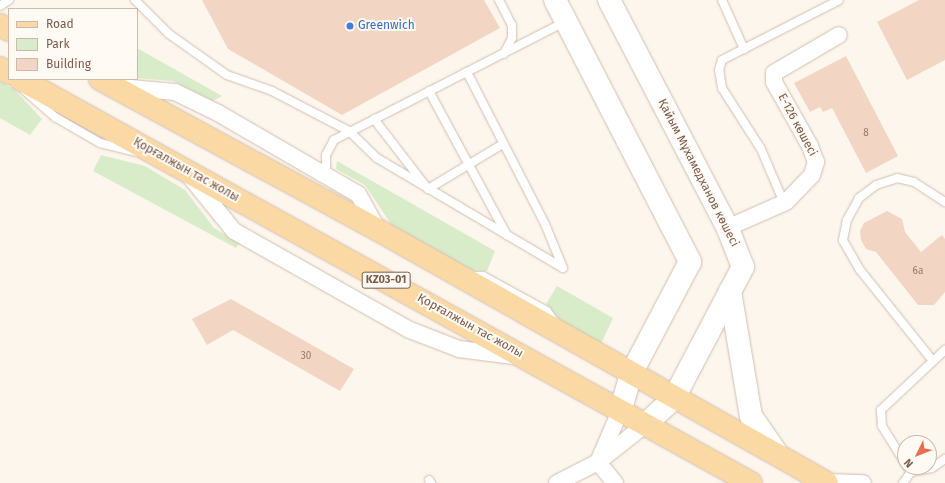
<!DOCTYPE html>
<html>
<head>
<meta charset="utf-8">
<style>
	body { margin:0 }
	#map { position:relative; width:945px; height:483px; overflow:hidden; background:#fdf6ec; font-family:"Fira Sans",sans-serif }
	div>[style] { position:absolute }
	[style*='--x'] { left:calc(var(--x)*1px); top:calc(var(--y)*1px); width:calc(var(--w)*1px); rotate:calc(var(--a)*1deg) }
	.green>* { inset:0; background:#d8ecc9 }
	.building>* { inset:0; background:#f3d5c3 }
	.roads { filter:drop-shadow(0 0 1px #d1beb0) drop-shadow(0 0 1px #d1beb0) }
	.service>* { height:8px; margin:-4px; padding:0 4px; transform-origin:4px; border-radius:4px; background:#fff }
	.minor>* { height:16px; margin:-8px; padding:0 8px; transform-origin:8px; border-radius:8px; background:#fff }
	.secondary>* { height:22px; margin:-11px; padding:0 11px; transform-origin:11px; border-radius:11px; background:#fff }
	.primary>* { height:22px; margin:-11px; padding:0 11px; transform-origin:11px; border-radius:11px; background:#fbd9a5 }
	.dots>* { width:11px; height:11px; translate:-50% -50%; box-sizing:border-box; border:2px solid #fffaf3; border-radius:50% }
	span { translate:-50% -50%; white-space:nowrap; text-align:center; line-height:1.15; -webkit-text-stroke:4px #fffaf3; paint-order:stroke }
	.number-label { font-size:10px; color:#987a6a }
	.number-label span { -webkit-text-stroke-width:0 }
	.shield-label span { padding:1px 3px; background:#fffaf3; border:1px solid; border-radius:3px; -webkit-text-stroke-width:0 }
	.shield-label { font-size:11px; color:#7a5c4d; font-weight:700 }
	.shop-label { font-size:12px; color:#366cbe }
	.left { translate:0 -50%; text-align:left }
	.street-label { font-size:12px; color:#7a5c4d }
	.legend { position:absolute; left:8px; top:8px; width:130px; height:72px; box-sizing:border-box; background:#fffaf3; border:1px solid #cabbb1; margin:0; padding:5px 7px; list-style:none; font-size:12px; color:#7a5c4d }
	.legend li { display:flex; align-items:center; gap:8px; height:20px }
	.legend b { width:20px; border:1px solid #cabbb1 }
	.north { position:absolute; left:897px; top:435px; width:40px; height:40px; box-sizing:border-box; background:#fffaf3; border:1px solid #cabbb1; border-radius:50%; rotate:227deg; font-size:11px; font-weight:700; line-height:16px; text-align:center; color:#7a5c4d }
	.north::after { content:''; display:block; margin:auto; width:14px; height:18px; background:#e76f51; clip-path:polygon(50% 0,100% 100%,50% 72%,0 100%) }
</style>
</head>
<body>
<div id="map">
	<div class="green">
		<i style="clip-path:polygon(137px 48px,222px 96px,213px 101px,173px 81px,137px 78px)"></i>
		<i style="clip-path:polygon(0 82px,14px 89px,42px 119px,30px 135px,0 118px)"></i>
		<i style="clip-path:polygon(101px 155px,145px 166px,185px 190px,214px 228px,239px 243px,236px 248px,93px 171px)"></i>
		<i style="clip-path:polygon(337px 161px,495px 251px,487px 271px,465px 270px,397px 233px,365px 185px,336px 169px)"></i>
		<i style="clip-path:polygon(557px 286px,613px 318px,600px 346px,571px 332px,546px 304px)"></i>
	</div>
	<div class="building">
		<i style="clip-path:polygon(202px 0,484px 0,500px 28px,342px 115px,228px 49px)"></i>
		<i style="clip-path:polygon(919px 0,945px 0,945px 60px,907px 80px,877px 22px)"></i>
		<i style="clip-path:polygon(846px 56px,898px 156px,866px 173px,832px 108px,823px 112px,820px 107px,810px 112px,794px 83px)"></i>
		<i style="clip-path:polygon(887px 211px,902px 219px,905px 232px,921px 252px,942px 235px,945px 239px,945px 292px,934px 305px,918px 305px,876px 252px,866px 249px,861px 240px,860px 231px,864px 223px)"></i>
		<i style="clip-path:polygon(231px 299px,354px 369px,340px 391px,233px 330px,207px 345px,192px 319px)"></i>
	</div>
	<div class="roads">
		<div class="service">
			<i style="--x:135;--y:0;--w:48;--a:45"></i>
			<i style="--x:169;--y:34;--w:71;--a:35.3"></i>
			<i style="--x:227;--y:75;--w:48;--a:19.6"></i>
			<i style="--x:272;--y:91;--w:87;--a:27.5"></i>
			<i style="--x:349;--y:131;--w:39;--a:44"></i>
			<i style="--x:377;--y:158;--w:216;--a:30.6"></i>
			<i style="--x:563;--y:268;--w:48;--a:-112.2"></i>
			<i style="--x:545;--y:224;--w:171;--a:-117.2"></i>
			<i style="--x:499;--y:0;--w:28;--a:63"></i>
			<i style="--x:512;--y:25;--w:13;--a:90"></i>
			<i style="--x:512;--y:38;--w:18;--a:117"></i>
			<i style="--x:722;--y:0;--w:54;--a:65.8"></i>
			<i style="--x:0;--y:6;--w:11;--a:-34"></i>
			<i style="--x:25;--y:91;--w:40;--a:41"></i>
			<i style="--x:55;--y:117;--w:52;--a:30"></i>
			<i style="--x:100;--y:143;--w:38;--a:14"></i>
			<i style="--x:429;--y:91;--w:164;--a:61.6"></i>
			<i style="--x:374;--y:119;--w:88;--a:52.4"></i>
			<i style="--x:428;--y:189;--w:87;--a:-31"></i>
			<i style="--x:326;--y:176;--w:21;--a:-90"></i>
			<i style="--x:326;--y:155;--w:17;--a:-62"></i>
			<i style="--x:334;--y:140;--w:259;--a:-27.1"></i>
			<i style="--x:784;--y:203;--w:59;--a:-113.1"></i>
			<i style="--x:761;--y:149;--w:72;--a:-122.6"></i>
			<i style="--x:722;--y:88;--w:18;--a:-99"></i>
			<i style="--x:719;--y:70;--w:10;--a:-73"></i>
			<i style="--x:722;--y:60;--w:131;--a:-27.1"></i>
			<i style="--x:471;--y:276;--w:12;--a:0"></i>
			<i style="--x:483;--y:276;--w:73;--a:28.7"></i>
			<i style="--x:547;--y:311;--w:12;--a:55"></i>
			<i style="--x:933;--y:361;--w:117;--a:-128.7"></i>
			<i style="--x:860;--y:270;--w:34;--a:-120"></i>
			<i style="--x:843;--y:240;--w:20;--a:-79"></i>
			<i style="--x:847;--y:220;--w:25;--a:-61"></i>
			<i style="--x:859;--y:198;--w:21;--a:-37"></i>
			<i style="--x:876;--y:185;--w:22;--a:-18"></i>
			<i style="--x:897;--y:178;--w:17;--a:13"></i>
			<i style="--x:914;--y:182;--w:37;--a:33"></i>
			<i style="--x:905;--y:463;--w:44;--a:-121.9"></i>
			<i style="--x:882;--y:426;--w:16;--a:-94"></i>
			<i style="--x:881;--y:410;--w:88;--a:-43.2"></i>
			<i style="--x:911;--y:472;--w:21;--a:-11"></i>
			<i style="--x:932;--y:468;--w:16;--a:-35"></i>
			<i style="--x:429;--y:480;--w:4;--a:56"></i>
			<i style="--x:903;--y:483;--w:14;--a:-54"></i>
			<i style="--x:911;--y:472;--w:5;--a:-127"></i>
		</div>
		<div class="minor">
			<i style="--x:120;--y:87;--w:55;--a:5.2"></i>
			<i style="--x:175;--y:92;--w:48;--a:26"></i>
			<i style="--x:218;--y:113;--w:162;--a:30.1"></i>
			<i style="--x:358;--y:194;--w:41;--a:60.9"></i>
			<i style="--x:187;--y:173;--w:75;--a:51"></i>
			<i style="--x:234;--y:231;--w:202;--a:29.4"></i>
			<i style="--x:410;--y:330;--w:53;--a:21.2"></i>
			<i style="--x:459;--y:349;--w:55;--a:7.3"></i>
			<i style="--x:727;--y:228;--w:64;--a:-23.8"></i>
			<i style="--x:786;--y:202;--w:37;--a:-46"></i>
			<i style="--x:812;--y:175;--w:14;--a:-73"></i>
			<i style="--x:816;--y:162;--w:17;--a:-111"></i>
			<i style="--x:810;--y:146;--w:73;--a:-119.4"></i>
			<i style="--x:774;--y:82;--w:9;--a:-90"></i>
			<i style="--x:774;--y:73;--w:75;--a:-30.3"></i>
			<i style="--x:599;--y:460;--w:56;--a:-66.7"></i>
			<i style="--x:598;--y:462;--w:27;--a:51"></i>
			<i style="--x:826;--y:482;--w:37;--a:2"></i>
			<i style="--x:557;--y:483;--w:46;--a:-27.1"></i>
			<i style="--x:598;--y:462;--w:61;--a:-38.4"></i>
		</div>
		<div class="secondary">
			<i style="--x:555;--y:0;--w:295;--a:62.7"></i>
			<i style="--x:690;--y:262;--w:127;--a:117.8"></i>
			<i style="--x:631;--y:374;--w:36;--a:106"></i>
			<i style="--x:609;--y:0;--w:258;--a:62.5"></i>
			<i style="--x:728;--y:229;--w:41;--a:68.5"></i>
			<i style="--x:743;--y:267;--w:148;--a:117.8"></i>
			<i style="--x:674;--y:398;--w:38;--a:137"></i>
			<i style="--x:730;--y:291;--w:127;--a:80.5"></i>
			<i style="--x:751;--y:416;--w:47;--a:55.3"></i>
		</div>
		<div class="primary">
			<i style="--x:0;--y:25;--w:10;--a:29"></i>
			<i style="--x:0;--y:68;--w:10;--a:29"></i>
			<i style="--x:20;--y:79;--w:835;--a:28.93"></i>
			<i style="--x:100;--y:79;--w:316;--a:28.5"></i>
			<i style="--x:378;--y:230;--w:515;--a:29.4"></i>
		</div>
	</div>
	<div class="dots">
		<i style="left:350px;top:26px;background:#3f7fe0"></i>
	</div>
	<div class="number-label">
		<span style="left:866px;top:134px">8</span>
		<span style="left:918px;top:272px">6а</span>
		<span style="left:306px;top:357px">30</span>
	</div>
	<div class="shield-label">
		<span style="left:386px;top:280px">KZ03-01</span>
	</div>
	<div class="shop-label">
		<span class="left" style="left:358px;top:26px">Greenwich</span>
	</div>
	<div class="street-label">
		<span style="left:797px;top:125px;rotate:62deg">Е-126 көшесі</span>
		<span style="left:186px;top:170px;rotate:29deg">Қорғалжын тас жолы</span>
		<span style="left:698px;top:173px;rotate:63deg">Қайым Мұхамедханов көшесі</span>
		<span style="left:470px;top:326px;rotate:29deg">Қорғалжын тас жолы</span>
	</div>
	<ul class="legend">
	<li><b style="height:5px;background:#fbd9a5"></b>Road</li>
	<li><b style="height:11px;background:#d8ecc9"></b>Park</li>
	<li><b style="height:11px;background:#f3d5c3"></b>Building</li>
	</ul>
	<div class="north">N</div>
</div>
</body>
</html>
